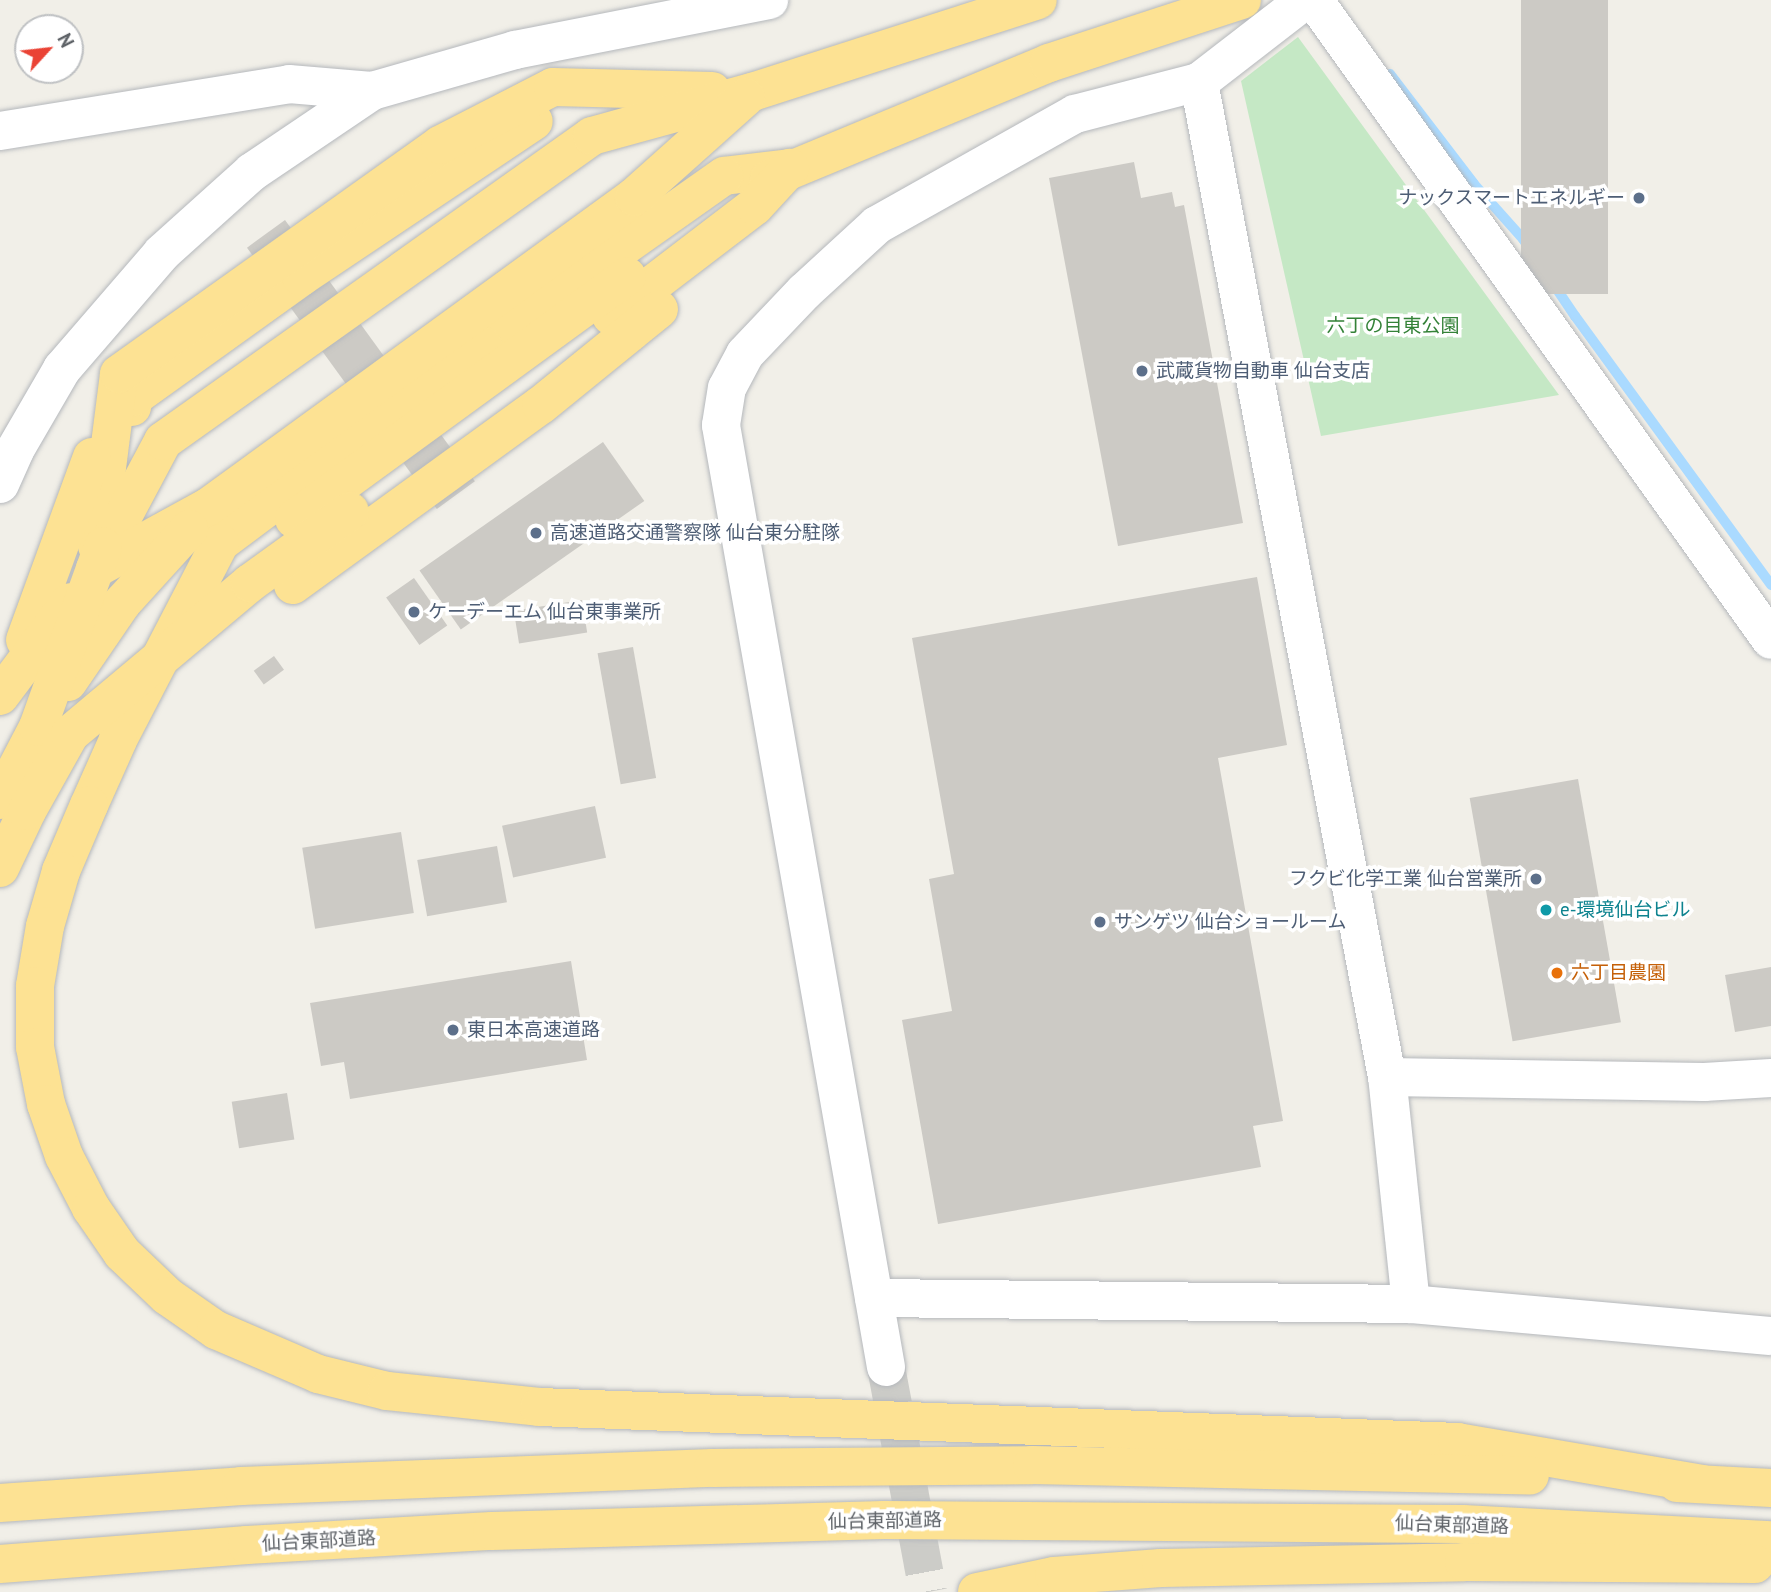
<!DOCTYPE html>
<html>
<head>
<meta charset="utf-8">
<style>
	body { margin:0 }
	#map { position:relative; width:1771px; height:1592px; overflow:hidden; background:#f1efe8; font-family:"PT Sans","Noto Sans JP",sans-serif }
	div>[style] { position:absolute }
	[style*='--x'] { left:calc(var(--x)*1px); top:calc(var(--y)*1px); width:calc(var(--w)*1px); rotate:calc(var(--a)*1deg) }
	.green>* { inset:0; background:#c5e8c5 }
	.stream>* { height:10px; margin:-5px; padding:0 5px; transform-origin:5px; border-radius:5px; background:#aadaff }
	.building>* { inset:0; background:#cccac5; transform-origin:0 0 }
	.minor-tunnel>* { height:38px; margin-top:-19px; transform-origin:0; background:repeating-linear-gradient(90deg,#ccccc8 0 38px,transparent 0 57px) }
	.roads { filter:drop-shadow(0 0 2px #b5b8bc) drop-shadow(0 0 2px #b5b8bc) }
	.minor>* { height:38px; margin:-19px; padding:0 19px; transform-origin:19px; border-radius:19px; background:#fff }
	.highway>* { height:38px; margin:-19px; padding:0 19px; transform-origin:19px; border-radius:19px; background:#fde293 }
	.dots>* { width:19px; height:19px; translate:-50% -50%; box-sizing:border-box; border:4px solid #fff; border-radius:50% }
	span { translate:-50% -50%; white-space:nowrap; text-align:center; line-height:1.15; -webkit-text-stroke:7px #fff; paint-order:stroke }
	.service-label { font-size:19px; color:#4e5e75 }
	.right { translate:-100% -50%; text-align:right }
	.left { translate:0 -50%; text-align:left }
	.park-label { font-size:19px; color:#348238 }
	.culture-label { font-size:19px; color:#0d838f }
	.food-label { font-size:19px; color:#c56008 }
	.street-label { font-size:19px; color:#5f6368 }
	.north { position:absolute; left:14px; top:14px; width:70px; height:70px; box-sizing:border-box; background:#fff; border:2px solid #bfc1c3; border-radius:50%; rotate:63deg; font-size:19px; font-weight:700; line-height:28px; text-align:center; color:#5f6368 }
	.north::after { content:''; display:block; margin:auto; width:24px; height:32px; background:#ea4335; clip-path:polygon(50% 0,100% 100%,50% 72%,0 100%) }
</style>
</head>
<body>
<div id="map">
	<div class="green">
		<i style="clip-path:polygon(1298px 37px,1559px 395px,1321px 436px,1241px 81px)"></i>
	</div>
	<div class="stream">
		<i style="--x:1390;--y:74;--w:138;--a:52.6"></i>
		<i style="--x:1474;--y:184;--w:74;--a:48.3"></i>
		<i style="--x:1523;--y:239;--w:93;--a:56"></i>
		<i style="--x:1575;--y:316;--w:333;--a:53.9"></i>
	</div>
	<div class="building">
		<i style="left:1521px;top:0;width:87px;height:294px"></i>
		<i style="clip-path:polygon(1134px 162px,1141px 198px,1172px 192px,1175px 207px,1184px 205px,1243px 523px,1118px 546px,1049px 178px)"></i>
		<i style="left:285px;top:220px;width:323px;height:47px;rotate:54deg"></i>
		<i style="left:603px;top:442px;width:72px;height:224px;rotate:55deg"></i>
		<i style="clip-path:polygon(1257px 577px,1287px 745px,1218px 758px,1283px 1121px,1253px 1126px,1261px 1167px,938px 1224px,902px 1020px,952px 1011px,929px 879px,954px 874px,912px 638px)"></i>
		<i style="left:414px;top:578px;width:58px;height:34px;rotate:55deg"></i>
		<i style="left:582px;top:600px;width:33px;height:69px;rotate:81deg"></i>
		<i style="left:633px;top:647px;width:133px;height:36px;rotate:80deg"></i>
		<i style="left:274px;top:656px;width:17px;height:25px;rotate:54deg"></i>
		<i style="left:1578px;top:779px;width:247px;height:110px;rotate:80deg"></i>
		<i style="left:595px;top:806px;width:53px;height:95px;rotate:78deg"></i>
		<i style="left:401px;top:832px;width:82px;height:100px;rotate:81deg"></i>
		<i style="left:497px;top:846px;width:57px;height:81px;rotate:80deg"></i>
		<i style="clip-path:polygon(571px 961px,587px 1060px,350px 1099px,344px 1062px,321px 1066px,310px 1003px)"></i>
		<i style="clip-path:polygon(1771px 967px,1771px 1026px,1735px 1032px,1725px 975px)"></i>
		<i style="left:287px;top:1093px;width:47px;height:56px;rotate:81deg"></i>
	</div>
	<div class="minor-tunnel">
		<i style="--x:886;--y:1367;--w:229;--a:79.4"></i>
	</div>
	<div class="roads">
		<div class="minor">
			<i style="--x:1314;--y:0;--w:786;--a:54.47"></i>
			<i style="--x:0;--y:131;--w:293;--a:-9.2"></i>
			<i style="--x:289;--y:84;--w:83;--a:4.8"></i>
			<i style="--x:0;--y:484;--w:37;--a:-66"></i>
			<i style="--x:15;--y:450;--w:94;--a:-59.9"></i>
			<i style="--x:62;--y:369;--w:153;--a:-49.2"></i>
			<i style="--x:162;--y:253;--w:121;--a:-42"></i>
			<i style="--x:252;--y:172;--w:145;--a:-34"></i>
			<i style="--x:372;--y:91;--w:149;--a:-16"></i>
			<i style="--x:515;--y:50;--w:259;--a:-11.1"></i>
			<i style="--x:1387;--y:1077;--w:317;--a:0.9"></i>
			<i style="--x:1704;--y:1082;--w:67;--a:-3.4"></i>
			<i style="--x:874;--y:1298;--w:537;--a:0.64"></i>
			<i style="--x:1411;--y:1304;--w:228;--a:-96"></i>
			<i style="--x:1387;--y:1077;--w:1013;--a:-100.7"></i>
			<i style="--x:1411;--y:1304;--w:361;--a:5.1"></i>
			<i style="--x:886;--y:1367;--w:956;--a:-99.94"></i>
			<i style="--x:721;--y:425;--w:37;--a:-81"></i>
			<i style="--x:727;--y:388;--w:38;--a:-62"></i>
			<i style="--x:745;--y:354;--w:86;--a:-46.4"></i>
			<i style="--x:804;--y:292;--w:99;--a:-42.5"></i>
			<i style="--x:877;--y:225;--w:227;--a:-29.3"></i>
			<i style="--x:1075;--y:114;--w:128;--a:-14.5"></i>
			<i style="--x:1199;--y:82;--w:134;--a:-37.7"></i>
		</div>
		<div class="highway">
			<i style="--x:790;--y:168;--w:66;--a:173.1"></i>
			<i style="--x:724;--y:176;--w:295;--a:144.8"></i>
			<i style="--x:483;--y:346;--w:329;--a:143.2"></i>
			<i style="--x:220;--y:543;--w:222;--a:117.4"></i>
			<i style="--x:118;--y:740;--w:71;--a:114"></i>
			<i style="--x:89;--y:805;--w:72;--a:113"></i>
			<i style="--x:61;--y:871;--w:57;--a:106.2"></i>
			<i style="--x:45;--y:926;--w:61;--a:99.5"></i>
			<i style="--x:35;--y:986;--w:61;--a:90"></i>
			<i style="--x:35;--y:1047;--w:58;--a:79.1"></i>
			<i style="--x:46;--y:1104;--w:55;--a:70.9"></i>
			<i style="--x:64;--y:1156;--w:59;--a:62.6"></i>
			<i style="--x:91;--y:1208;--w:55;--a:55.4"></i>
			<i style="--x:122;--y:1253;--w:62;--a:43.7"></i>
			<i style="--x:167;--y:1296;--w:60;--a:34.8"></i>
			<i style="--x:216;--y:1330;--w:111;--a:23.3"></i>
			<i style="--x:318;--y:1374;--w:71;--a:13.8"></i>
			<i style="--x:387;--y:1391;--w:153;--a:6"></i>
			<i style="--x:539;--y:1407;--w:919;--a:2.18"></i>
			<i style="--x:1457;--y:1442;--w:249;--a:9.7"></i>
			<i style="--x:769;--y:179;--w:303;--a:-22.5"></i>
			<i style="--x:1049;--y:63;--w:203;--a:-18.1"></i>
			<i style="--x:611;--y:316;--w:181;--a:-37.4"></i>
			<i style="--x:755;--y:206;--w:52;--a:-47.4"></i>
			<i style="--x:132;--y:407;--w:10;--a:-79"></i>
			<i style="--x:134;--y:397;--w:206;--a:-35.7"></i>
			<i style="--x:301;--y:277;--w:280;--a:-33.8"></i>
			<i style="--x:294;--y:519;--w:412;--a:-36.1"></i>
			<i style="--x:97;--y:546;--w:173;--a:-82.7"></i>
			<i style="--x:119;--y:374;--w:394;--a:-35.5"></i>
			<i style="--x:440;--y:145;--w:127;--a:-27.2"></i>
			<i style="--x:553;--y:87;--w:159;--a:1.4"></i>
			<i style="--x:95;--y:569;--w:145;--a:-62"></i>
			<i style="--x:163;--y:441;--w:526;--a:-35.41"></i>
			<i style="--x:592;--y:136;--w:166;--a:-15.4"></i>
			<i style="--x:752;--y:92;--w:300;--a:-17.8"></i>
			<i style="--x:95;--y:569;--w:129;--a:-28.8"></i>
			<i style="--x:208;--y:507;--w:527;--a:-36.04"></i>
			<i style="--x:634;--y:197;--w:150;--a:-41.8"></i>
			<i style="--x:293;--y:585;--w:306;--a:-36"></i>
			<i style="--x:541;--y:405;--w:152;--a:-39.1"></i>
			<i style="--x:25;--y:640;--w:195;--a:-69.9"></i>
			<i style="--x:68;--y:682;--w:96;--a:-55.6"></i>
			<i style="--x:122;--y:603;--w:100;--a:-47.8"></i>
			<i style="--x:0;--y:696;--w:117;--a:-53.3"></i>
			<i style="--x:0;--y:800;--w:82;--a:-62.5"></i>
			<i style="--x:38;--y:727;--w:192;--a:-70.2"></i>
			<i style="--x:0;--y:868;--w:63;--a:-64.7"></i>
			<i style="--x:27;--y:811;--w:88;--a:-60.8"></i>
			<i style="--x:70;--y:734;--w:235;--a:-40"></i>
			<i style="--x:250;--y:583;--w:123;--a:-35.8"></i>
			<i style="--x:1677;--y:1483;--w:94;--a:3"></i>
			<i style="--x:0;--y:1503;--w:242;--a:-4"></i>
			<i style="--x:241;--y:1486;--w:472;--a:-2.2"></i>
			<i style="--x:713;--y:1468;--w:319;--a:-0.5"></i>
			<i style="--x:1032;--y:1465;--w:498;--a:1.2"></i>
			<i style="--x:0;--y:1564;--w:248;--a:-4.4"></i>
			<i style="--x:247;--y:1545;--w:245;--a:-3.3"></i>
			<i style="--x:492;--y:1531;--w:392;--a:-1.6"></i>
			<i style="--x:884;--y:1520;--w:579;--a:0.4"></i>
			<i style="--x:1463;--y:1524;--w:308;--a:3"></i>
			<i style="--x:977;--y:1592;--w:79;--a:-11.7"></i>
			<i style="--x:1054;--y:1576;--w:107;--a:-4.3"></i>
			<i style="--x:1161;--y:1568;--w:303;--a:-1.1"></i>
			<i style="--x:1464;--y:1562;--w:291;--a:0.4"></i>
		</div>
	</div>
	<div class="dots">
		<i style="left:1639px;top:198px;background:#5c6f8a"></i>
		<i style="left:1142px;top:371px;background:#5c6f8a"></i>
		<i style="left:536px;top:533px;background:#5c6f8a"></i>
		<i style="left:414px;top:612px;background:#5c6f8a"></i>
		<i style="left:1536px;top:879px;background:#5c6f8a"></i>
		<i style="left:1546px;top:910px;background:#0f9aa8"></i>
		<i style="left:1100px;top:922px;background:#5c6f8a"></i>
		<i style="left:1557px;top:973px;background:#e8710a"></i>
		<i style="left:453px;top:1030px;background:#5c6f8a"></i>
	</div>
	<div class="service-label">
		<span class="right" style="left:1625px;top:198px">ナックスマートエネルギー</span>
		<span class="left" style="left:1156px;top:371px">武蔵貨物自動車 仙台支店</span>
		<span class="left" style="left:550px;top:533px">高速道路交通警察隊 仙台東分駐隊</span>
		<span class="left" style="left:428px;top:612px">ケーデーエム 仙台東事業所</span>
		<span class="right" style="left:1522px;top:879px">フクビ化学工業 仙台営業所</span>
		<span class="left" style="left:1114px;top:922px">サンゲツ 仙台ショールーム</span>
		<span class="left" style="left:467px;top:1030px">東日本高速道路</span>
	</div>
	<div class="park-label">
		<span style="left:1393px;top:326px">六丁の目東公園</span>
	</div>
	<div class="culture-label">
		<span class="left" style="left:1560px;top:910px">e-環境仙台ビル</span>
	</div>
	<div class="food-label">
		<span class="left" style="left:1571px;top:973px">六丁目農園</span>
	</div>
	<div class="street-label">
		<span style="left:885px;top:1521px;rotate:-1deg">仙台東部道路</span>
		<span style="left:1452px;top:1525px;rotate:2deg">仙台東部道路</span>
		<span style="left:319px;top:1541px;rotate:-3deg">仙台東部道路</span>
	</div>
	<div class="north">N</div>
</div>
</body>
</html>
